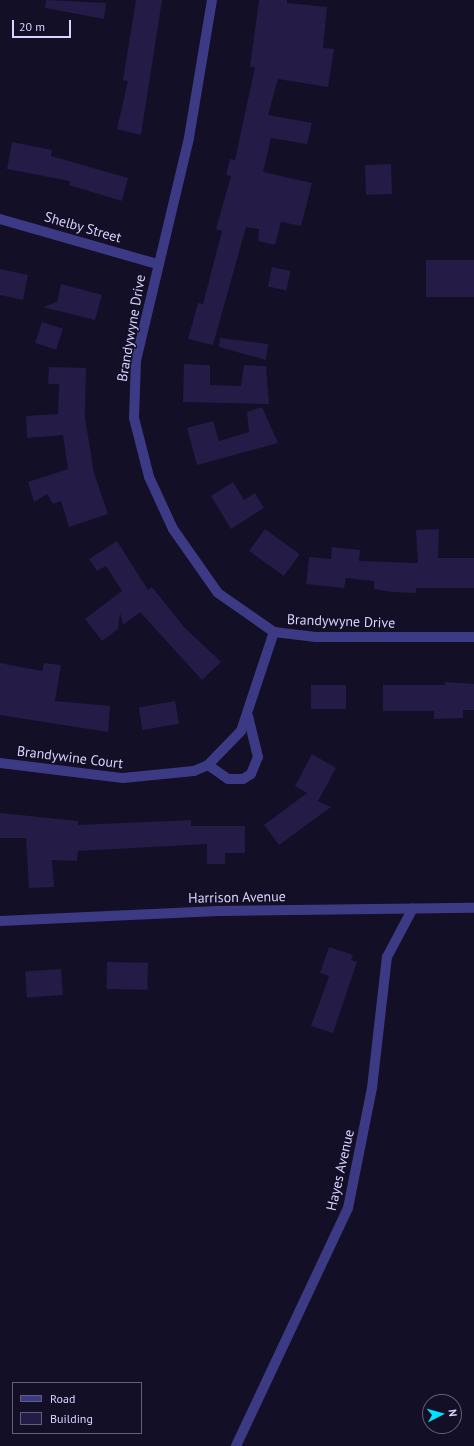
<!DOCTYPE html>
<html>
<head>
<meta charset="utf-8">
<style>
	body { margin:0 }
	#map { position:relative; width:474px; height:1446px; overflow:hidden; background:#130f26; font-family:"PT Sans",sans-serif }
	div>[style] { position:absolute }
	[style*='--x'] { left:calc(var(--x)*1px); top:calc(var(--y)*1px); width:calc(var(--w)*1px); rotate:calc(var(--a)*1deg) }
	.building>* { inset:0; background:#241b47; transform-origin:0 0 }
	.minor>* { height:10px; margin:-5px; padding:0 5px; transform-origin:5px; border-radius:5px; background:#3d3a85 }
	span { translate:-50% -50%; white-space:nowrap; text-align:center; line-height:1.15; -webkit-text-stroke:3px #130f26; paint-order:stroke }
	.street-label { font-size:14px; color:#d9d4ff }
	.legend { position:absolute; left:12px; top:1382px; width:130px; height:52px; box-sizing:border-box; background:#130f26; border:1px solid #625e7d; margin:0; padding:5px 7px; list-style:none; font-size:12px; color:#d9d4ff }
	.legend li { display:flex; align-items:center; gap:8px; height:20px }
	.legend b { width:20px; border:1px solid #625e7d }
	.north { position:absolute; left:422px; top:1394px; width:40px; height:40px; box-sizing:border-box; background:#130f26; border:1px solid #625e7d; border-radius:50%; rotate:84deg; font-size:11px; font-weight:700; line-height:16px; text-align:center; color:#d9d4ff }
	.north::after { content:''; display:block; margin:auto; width:14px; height:18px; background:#00e5ff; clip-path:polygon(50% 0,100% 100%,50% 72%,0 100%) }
	.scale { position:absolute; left:12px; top:20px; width:59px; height:18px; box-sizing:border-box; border:2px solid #d9d4ff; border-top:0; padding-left:5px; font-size:12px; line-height:14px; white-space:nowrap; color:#d9d4ff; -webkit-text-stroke:3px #130f26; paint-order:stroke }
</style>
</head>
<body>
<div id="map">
	<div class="building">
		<i style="clip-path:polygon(46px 0,106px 3px,104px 19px,45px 8px)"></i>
		<i style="clip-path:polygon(136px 0,162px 0,141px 135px,117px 129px,128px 81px,123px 80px)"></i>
		<i style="clip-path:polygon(259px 0,287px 0,287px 3px,327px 7px,323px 48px,334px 49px,328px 87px,278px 79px,268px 115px,312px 123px,307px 144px,271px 138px,263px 172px,312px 183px,301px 226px,281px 222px,275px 245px,258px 241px,259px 229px,246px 227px,213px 345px,188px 339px,198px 303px,203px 304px,222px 231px,216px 229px,231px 176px,226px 175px,230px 159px,235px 160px,255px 67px,250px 67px)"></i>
		<i style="clip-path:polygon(12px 142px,52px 150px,51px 156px,128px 178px,122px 201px,69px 185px,70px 181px,7px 169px)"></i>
		<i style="left:391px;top:164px;width:30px;height:26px;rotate:88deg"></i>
		<i style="left:474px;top:260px;width:37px;height:48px;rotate:90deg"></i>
		<i style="left:272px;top:267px;width:19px;height:20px;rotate:12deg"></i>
		<i style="clip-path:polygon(0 269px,28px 275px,23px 300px,0 295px)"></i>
		<i style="clip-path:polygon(61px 284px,102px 295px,95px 320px,43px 307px,57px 302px)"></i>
		<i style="left:42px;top:322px;width:22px;height:22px;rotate:18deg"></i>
		<i style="clip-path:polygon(220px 338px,268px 344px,266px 360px,219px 347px)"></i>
		<i style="clip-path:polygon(184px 364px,210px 365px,210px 385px,241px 386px,244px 365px,266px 366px,269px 404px,183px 402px)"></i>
		<i style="clip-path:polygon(49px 367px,86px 368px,85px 417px,94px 473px,108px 514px,69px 527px,61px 501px,53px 504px,47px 494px,34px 502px,28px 482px,68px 469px,63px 435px,27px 438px,26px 416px,58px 414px,59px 384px,48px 384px)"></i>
		<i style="clip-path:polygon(262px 407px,278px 443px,197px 465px,187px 428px,213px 421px,219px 441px,249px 432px,247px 412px)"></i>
		<i style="clip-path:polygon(233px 482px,244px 500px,255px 493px,264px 508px,231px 529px,211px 496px)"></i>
		<i style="left:265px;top:529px;width:43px;height:27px;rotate:36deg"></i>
		<i style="clip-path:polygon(439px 529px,438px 558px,474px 558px,474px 588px,416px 588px,416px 593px,392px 592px,374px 589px,374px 581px,346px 578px,344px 588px,306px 584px,309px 557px,331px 559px,332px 547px,360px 550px,359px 561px,418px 563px,416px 530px)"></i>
		<i style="clip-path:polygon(117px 541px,148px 590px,152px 587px,184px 627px,221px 662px,202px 680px,140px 612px,123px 625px,120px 613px,118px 629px,102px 641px,85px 619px,122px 591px,106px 566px,97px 571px,89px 559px)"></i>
		<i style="clip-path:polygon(0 663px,42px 671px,44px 663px,61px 665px,55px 701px,110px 706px,108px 732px,0 715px)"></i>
		<i style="clip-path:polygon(445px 682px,474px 684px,474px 710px,463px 710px,463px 718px,434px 719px,434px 711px,383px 711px,383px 685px,445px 685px)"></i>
		<i style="left:346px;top:685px;width:24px;height:35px;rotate:90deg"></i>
		<i style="left:175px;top:701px;width:23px;height:37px;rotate:80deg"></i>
		<i style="clip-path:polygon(312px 754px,336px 768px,318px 801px,331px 807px,279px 845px,264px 825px,307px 793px,295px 786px)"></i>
		<i style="clip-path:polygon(0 813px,78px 821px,78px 825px,191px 820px,191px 826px,245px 826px,245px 853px,225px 853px,225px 864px,207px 864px,207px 844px,78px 851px,77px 861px,52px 860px,54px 887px,29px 888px,26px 838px,0 838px)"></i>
		<i style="clip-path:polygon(329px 947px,353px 955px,351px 960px,357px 962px,333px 1033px,311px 1026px,329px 976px,320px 973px)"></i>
		<i style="left:107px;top:962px;width:41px;height:27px;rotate:1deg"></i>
		<i style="left:61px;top:969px;width:26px;height:36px;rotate:86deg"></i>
	</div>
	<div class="minor">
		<i style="--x:212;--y:0;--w:140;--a:99.5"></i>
		<i style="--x:189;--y:138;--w:229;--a:103.4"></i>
		<i style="--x:136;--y:361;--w:57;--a:92"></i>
		<i style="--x:134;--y:418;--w:61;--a:75.7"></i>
		<i style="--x:149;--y:477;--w:57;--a:65.2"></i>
		<i style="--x:173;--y:529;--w:78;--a:54.9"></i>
		<i style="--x:218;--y:593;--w:68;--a:34.9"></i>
		<i style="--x:274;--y:632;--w:42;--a:6.8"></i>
		<i style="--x:316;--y:637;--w:158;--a:0"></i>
		<i style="--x:0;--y:219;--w:163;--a:16"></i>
		<i style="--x:0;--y:763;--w:124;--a:7"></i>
		<i style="--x:123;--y:778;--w:71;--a:-5.6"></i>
		<i style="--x:194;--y:771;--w:15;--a:-23"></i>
		<i style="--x:208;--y:765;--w:47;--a:-45.9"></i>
		<i style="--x:241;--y:731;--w:104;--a:-71.6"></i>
		<i style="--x:208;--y:765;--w:24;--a:35"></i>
		<i style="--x:228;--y:779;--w:15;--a:0"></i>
		<i style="--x:243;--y:779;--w:9;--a:-32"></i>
		<i style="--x:251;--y:774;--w:18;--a:-68"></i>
		<i style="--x:258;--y:757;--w:42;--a:-103.7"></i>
		<i style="--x:0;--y:921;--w:218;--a:-2.6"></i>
		<i style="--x:218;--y:911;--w:256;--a:-0.7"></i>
		<i style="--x:236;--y:1446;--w:263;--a:-64.8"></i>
		<i style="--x:348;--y:1208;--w:122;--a:-78.7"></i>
		<i style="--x:372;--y:1088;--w:132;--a:-83.5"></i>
		<i style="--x:387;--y:957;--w:55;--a:-62"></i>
	</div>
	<div class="street-label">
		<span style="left:83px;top:227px;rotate:16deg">Shelby Street</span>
		<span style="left:131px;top:328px;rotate:-80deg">Brandywyne Drive</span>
		<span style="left:341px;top:621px;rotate:2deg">Brandywyne Drive</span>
		<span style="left:70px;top:757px;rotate:7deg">Brandywine Court</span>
		<span style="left:237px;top:897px;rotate:-1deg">Harrison Avenue</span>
		<span style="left:340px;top:1170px;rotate:-77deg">Hayes Avenue</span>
	</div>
	<ul class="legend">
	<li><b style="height:5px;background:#3d3a85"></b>Road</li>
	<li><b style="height:11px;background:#241b47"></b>Building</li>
	</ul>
	<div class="north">N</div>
	<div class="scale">20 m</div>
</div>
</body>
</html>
